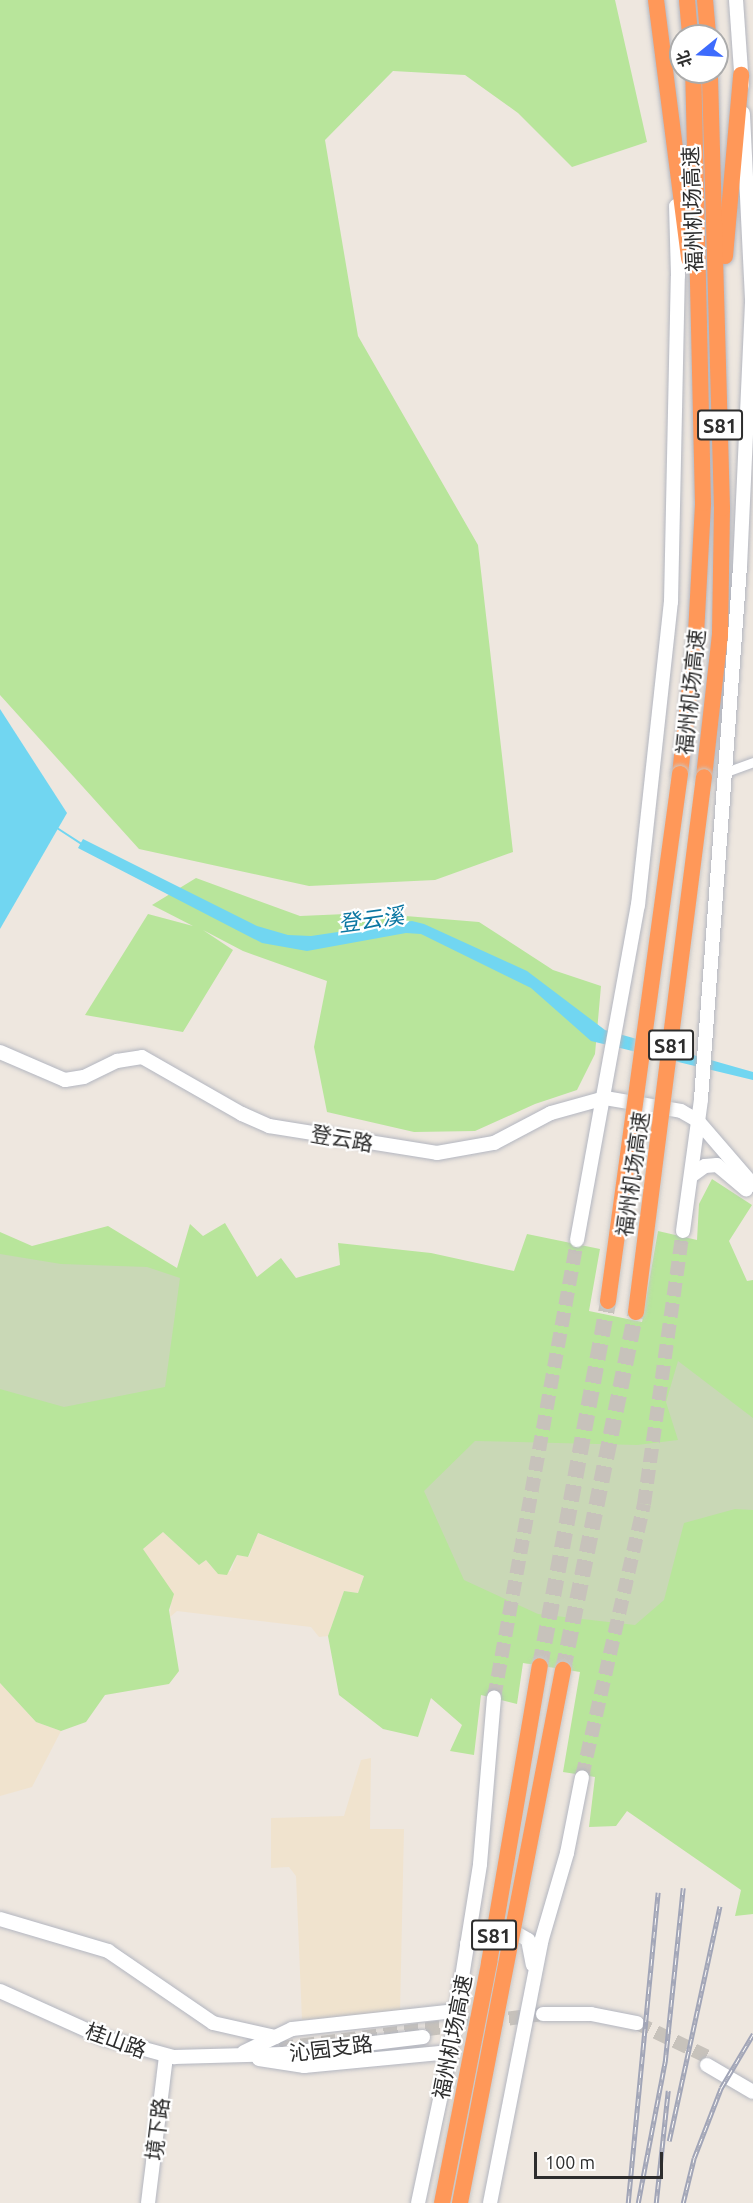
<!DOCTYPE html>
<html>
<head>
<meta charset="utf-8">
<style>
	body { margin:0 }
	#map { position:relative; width:753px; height:2203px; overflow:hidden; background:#eee7df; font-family:Ubuntu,"Noto Sans SC",sans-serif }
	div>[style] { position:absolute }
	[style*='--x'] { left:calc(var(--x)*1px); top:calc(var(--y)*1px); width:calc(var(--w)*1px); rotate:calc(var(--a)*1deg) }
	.education>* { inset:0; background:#f0e3ce }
	.green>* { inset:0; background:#b8e59b }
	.cemetery>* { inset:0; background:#c9d8b6 }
	.water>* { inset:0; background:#71d6f1 }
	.stream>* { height:2px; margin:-1px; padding:0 1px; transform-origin:1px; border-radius:1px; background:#71d6f1 }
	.secondary-tunnel>* { height:14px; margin-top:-7px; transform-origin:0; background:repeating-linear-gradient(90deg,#c7c2bb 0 14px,transparent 0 21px) }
	.highway-tunnel>* { height:16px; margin-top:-8px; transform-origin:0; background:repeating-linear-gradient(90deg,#c7c2bb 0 16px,transparent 0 24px) }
	.roads { filter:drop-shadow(0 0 2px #b3b6c0) drop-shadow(0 0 2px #b3b6c0) }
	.street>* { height:9px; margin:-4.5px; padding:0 4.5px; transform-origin:4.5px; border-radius:4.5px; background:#fff }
	.secondary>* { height:14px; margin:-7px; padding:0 7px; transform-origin:7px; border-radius:7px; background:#fff }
	.highway>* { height:16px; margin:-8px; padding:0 8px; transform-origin:8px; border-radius:8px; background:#ff9859 }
	.rail>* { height:4.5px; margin-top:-2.25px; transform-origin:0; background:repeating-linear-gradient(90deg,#fff 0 7px,#a1a5b7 0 14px); box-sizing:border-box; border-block:2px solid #a1a5b7 }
	.bridges { filter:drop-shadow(0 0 2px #c8c8c8) drop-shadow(0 0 2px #c8c8c8) }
	.highway-bridge>* { height:16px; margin:-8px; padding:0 8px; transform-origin:8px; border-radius:8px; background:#ff9859 }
	span { translate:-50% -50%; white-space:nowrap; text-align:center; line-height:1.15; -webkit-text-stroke:4.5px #fff; paint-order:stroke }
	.shield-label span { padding:2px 4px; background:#fff; border:2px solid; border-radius:4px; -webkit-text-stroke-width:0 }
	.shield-label { font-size:20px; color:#2d2d2d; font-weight:700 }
	.street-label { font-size:21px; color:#2d2d2d }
	.water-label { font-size:22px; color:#0b77a2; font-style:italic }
	.north { position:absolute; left:669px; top:24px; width:60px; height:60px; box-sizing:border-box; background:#fff; border:2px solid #ababab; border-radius:50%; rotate:252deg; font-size:16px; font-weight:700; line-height:24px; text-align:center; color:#2d2d2d }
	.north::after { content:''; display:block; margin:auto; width:21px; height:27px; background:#3d6bfd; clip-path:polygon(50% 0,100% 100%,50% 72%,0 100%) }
	.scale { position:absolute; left:534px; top:2152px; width:129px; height:27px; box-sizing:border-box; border:3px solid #2d2d2d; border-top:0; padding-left:8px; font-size:18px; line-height:21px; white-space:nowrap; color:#2d2d2d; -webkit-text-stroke:4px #fff; paint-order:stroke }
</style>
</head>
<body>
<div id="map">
	<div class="education">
		<i style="clip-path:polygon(163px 1532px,199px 1565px,206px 1560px,218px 1574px,231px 1571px,237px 1555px,249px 1557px,257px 1533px,364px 1576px,358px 1593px,344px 1591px,328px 1636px,319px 1637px,311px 1627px,177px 1611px,170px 1617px,171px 1599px,143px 1549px)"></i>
		<i style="clip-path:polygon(0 1683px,36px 1722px,61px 1731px,32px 1787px,0 1796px)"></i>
		<i style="clip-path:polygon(371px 1758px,370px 1829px,404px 1829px,400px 2012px,302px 2020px,296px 1876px,289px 1867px,271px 1868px,271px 1818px,344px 1816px,361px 1760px)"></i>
	</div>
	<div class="green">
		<i style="clip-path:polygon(0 0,615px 0,647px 142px,572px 167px,518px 113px,465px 75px,393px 71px,325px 140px,358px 336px,478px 545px,513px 852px,435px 880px,309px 886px,139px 849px,0 695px)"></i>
		<i style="clip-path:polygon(196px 878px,300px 916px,369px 913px,479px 922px,553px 970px,601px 986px,595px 1054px,577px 1090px,535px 1104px,475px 1131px,414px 1132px,327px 1112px,314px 1047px,327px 981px,243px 951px,203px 930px,233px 950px,183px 1032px,85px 1015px,148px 914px,193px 926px,152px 905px)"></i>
		<i style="clip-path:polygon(712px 1179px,752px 1205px,729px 1241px,747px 1281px,753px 1280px,753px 1914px,735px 1916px,741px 1890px,627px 1811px,616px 1826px,589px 1827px,595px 1777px,563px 1772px,580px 1672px,523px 1663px,517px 1704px,481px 1695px,474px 1755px,450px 1751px,462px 1725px,431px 1698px,418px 1737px,383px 1729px,339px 1695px,328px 1636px,344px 1591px,358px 1593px,364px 1576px,258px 1533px,248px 1557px,237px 1555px,227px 1575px,218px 1574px,206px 1560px,199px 1565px,163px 1532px,143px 1549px,174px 1594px,169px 1610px,179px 1671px,169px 1684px,105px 1695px,86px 1722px,61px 1731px,36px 1722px,0 1683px,0 1232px,32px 1246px,108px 1226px,177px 1268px,190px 1224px,203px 1236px,225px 1223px,257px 1277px,281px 1258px,296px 1278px,340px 1265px,338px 1243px,431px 1253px,514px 1271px,527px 1234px,600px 1249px,589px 1311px,642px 1322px,658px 1231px,697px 1240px,699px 1204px)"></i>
	</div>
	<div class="cemetery">
		<i style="clip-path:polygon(0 1254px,61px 1264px,147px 1267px,180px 1278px,165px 1387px,64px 1407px,0 1389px)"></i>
		<i style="clip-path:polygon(678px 1361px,753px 1418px,753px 1510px,735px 1509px,684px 1523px,664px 1600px,635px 1625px,538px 1614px,464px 1580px,424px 1491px,475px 1441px,637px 1445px,678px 1440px,666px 1402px)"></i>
	</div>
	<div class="water">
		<i style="clip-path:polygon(0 709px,67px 813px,0 929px)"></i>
		<i style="clip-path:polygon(83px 839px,257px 926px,288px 935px,311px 936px,412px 921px,424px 924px,527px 971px,605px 1030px,753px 1072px,753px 1080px,591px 1041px,531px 988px,421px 934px,406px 933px,307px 951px,262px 943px,78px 848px)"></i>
	</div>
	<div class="stream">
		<i style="--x:57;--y:828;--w:30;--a:33"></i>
	</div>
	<div class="secondary-tunnel">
		<i style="--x:494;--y:1698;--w:465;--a:-79.7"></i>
		<i style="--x:582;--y:1777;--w:280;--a:-77.2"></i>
		<i style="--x:644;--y:1504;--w:276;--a:-81.9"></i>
		<i style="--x:637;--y:2023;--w:81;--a:25.6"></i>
		<i style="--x:259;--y:2051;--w:286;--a:-7.4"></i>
	</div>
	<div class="highway-tunnel">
		<i style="--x:540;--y:1666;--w:371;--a:-79.4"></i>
		<i style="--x:563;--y:1670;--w:365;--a:-78.5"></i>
	</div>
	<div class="roads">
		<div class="street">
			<i style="--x:726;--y:772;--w:29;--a:-20"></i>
		</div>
		<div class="secondary">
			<i style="--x:736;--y:0;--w:85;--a:86"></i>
			<i style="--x:0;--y:1052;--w:71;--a:23.3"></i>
			<i style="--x:65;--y:1080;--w:19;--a:-9"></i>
			<i style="--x:84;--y:1077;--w:37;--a:-26"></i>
			<i style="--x:117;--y:1061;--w:25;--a:-9"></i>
			<i style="--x:142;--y:1057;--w:115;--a:29.7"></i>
			<i style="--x:242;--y:1114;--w:30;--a:24"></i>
			<i style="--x:269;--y:1126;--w:170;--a:9.1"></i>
			<i style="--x:437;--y:1153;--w:58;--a:-10"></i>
			<i style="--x:494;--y:1143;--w:64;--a:-27.8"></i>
			<i style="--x:551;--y:1113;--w:56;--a:-15.5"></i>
			<i style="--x:605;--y:1098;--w:77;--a:9.7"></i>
			<i style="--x:681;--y:1111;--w:20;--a:30"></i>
			<i style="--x:698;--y:1121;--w:84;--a:49.3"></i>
			<i style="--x:691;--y:1176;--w:17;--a:-36"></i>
			<i style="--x:705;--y:1166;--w:12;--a:-5"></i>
			<i style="--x:717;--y:1165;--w:38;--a:40"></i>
			<i style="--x:683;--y:1231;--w:133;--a:-82.2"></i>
			<i style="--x:701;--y:1099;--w:533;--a:-85.81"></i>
			<i style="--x:740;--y:567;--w:268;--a:-87.4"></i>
			<i style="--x:752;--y:299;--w:186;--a:-92.8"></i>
			<i style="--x:577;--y:1240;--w:341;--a:-79.7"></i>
			<i style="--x:638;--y:905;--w:305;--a:-83.8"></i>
			<i style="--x:671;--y:602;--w:326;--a:-88.8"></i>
			<i style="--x:678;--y:276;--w:70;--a:-91.6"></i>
			<i style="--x:0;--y:1919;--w:113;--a:16.5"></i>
			<i style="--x:108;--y:1951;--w:127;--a:34.4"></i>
			<i style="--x:213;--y:2023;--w:64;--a:12.7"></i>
			<i style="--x:467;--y:1944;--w:18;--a:-38"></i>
			<i style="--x:481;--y:1933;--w:30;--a:-6"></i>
			<i style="--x:511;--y:1930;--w:20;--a:30"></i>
			<i style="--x:528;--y:1940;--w:25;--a:79"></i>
			<i style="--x:0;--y:1991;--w:114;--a:24.3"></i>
			<i style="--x:104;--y:2038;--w:73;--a:15.2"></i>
			<i style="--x:174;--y:2057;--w:109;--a:-1.6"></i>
			<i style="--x:283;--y:2054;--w:141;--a:-6.9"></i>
			<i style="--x:543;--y:2014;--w:48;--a:0"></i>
			<i style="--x:591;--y:2014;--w:47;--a:11.1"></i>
			<i style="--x:244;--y:2052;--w:53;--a:-25.6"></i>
			<i style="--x:292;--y:2029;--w:165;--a:-6.3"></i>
			<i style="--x:259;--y:2059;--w:46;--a:8.8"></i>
			<i style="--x:304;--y:2066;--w:147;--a:-5.5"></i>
			<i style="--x:707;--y:2065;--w:53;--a:30.4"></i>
			<i style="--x:148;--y:2203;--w:148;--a:-83"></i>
			<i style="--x:418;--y:2203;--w:154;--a:-78"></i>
			<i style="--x:450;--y:2052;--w:190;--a:-80.9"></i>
			<i style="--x:480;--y:1864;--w:167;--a:-85.2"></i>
			<i style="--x:490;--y:2203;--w:266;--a:-78.9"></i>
			<i style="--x:541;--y:1942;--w:93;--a:-73.7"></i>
			<i style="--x:567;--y:1853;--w:77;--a:-78.8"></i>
		</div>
		<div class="highway">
			<i style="--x:656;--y:0;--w:261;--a:82.7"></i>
			<i style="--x:687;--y:0;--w:36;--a:85"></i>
			<i style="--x:705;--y:0;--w:36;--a:85"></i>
			<i style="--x:725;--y:256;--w:182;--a:-84.9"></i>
			<i style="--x:680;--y:774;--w:141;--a:-83.5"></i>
			<i style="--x:696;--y:634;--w:131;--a:-86.9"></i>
			<i style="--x:703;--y:503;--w:431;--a:-91.3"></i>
			<i style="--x:704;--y:777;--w:143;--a:-83.6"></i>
			<i style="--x:720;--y:635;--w:127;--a:-89.1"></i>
			<i style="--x:722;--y:508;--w:436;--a:-91.6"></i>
		</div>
	</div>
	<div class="rail">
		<i style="--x:669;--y:2141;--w:240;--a:-77.8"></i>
		<i style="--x:628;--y:2203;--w:312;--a:-84.5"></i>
		<i style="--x:638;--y:2203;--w:144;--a:-79.2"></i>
		<i style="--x:665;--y:2062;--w:175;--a:-84.1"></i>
		<i style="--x:656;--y:2203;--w:113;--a:-83.9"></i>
		<i style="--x:683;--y:2203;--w:46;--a:-76.3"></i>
		<i style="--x:694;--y:2158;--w:75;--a:-68.9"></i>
		<i style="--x:721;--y:2088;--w:63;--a:-59.3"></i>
	</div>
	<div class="bridges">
		<div class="highway-bridge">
			<i style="--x:608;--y:1301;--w:532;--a:-82.22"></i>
			<i style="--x:636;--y:1312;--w:539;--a:-82.76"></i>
			<i style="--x:442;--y:2203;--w:245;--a:-78.9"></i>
			<i style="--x:489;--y:1963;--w:301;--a:-80.3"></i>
			<i style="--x:460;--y:2203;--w:543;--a:-79.06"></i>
		</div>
	</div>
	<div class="shield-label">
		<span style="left:720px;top:425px">S81</span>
		<span style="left:671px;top:1045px">S81</span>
		<span style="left:494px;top:1935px">S81</span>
	</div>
	<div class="street-label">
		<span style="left:692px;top:209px;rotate:-92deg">福州机场高速</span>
		<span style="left:690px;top:692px;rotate:-84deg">福州机场高速</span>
		<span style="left:342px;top:1138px;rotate:10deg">登云路</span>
		<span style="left:632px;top:1174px;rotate:-82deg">福州机场高速</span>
		<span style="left:452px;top:2037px;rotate:-79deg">福州机场高速</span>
		<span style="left:116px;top:2040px;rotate:20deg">桂山路</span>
		<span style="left:331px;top:2048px;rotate:-7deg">沁园支路</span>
		<span style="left:157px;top:2129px;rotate:-83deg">境下路</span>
	</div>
	<div class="water-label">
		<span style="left:371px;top:919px;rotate:-8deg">登云溪</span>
	</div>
	<div class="north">北</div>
	<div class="scale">100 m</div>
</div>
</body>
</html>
